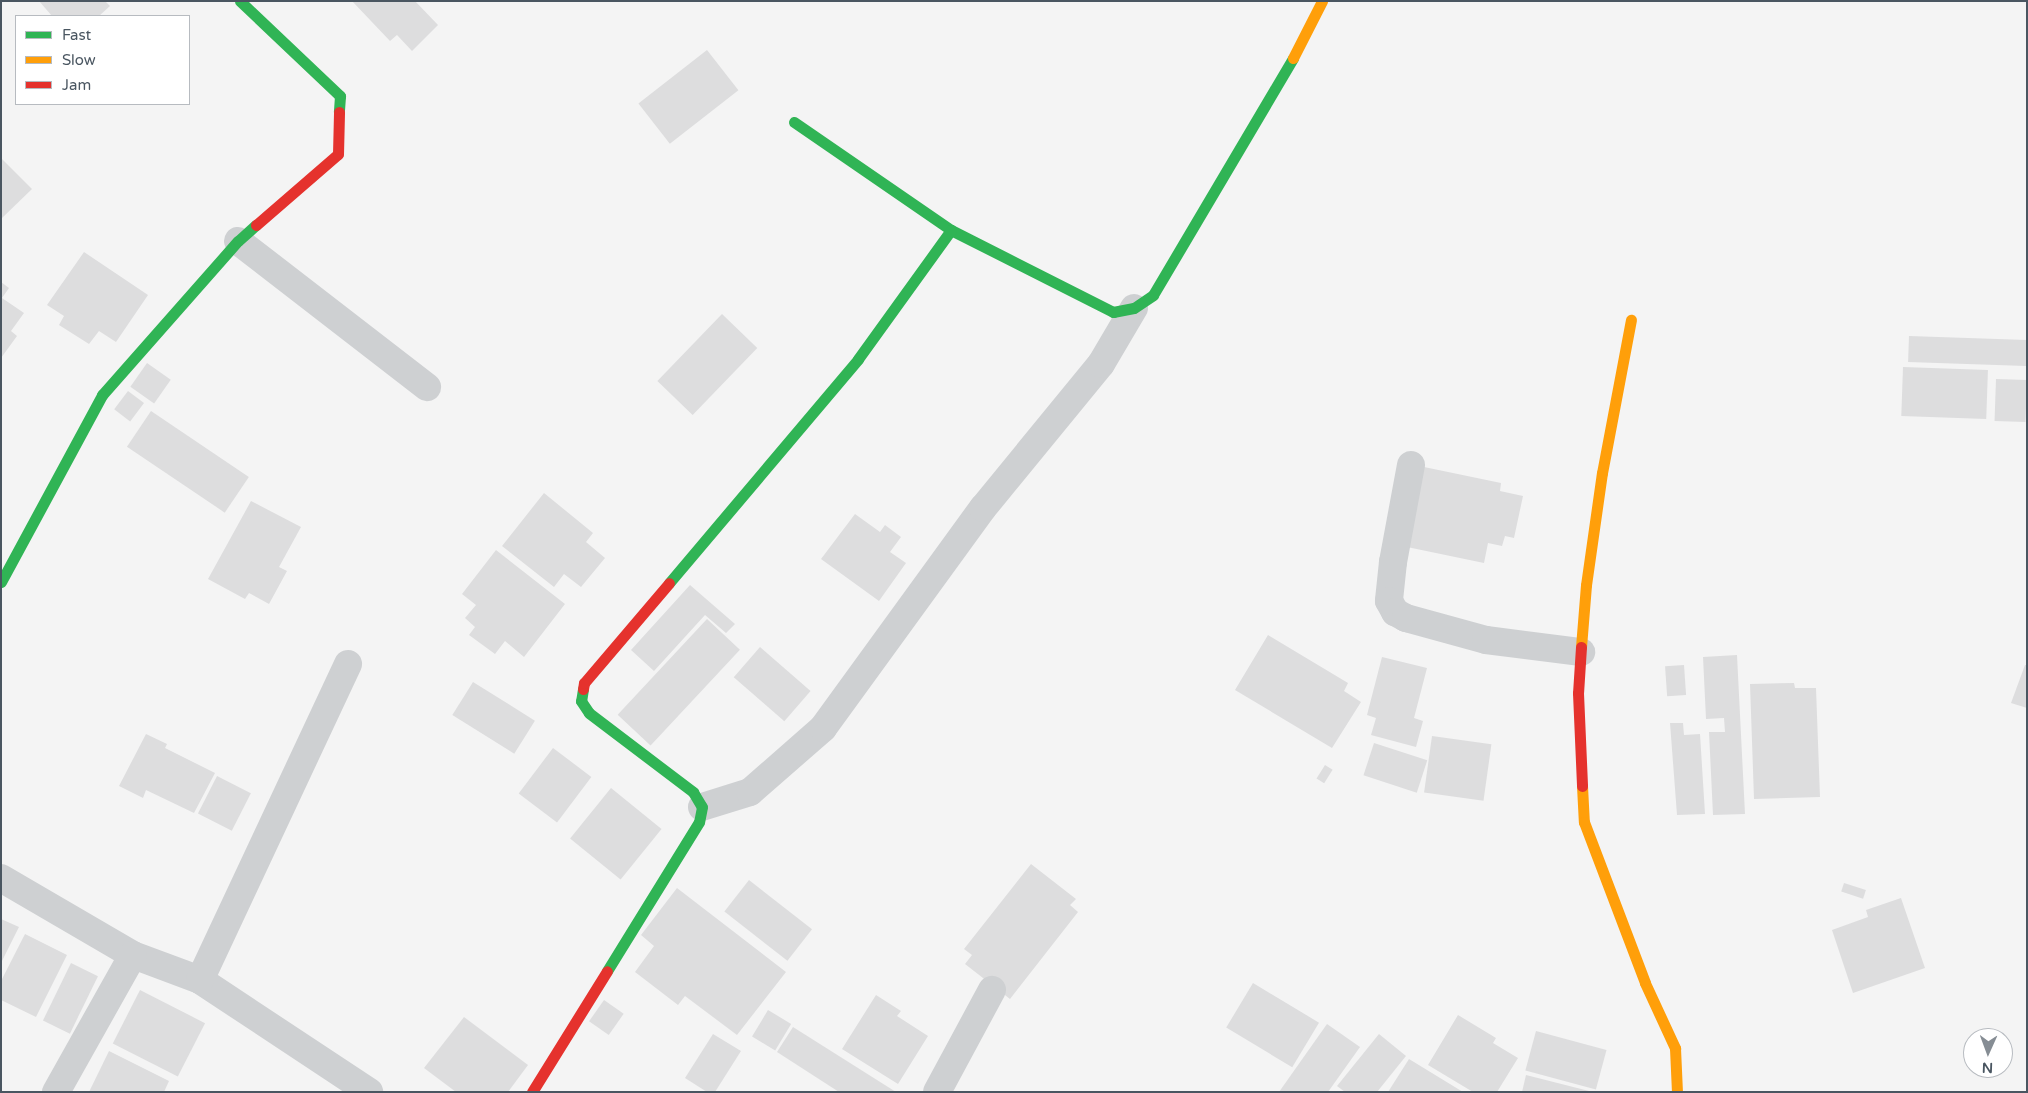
<!DOCTYPE html>
<html>
<head>
<meta charset="utf-8">
<style>
	body { margin:0 }
	#map { position:relative; width:2028px; height:1093px; overflow:hidden; background:#f4f4f4; font-family:"Varela Round",sans-serif }
	div>[style] { position:absolute }
	[style*='--x'] { left:calc(var(--x)*1px); top:calc(var(--y)*1px); width:calc(var(--w)*1px); rotate:calc(var(--a)*1deg) }
	.building>* { inset:0; background:#ddddde; transform-origin:0 0 }
	.street>* { height:28px; margin:-14px; padding:0 14px; transform-origin:14px; border-radius:14px; background:#ced0d2 }
	.fast>* { height:11px; margin:-5.5px; padding:0 5.5px; transform-origin:5.5px; border-radius:5.5px; background:#30b455 }
	.slow>* { height:11px; margin:-5.5px; padding:0 5.5px; transform-origin:5.5px; border-radius:5.5px; background:#ff9f0a }
	.jam>* { height:11px; margin:-5.5px; padding:0 5.5px; transform-origin:5.5px; border-radius:5.5px; background:#e5322d }
	span { translate:-50% -50%; white-space:nowrap; text-align:center; line-height:1.15; -webkit-text-stroke:4px #fff; paint-order:stroke }
	.frame { position:absolute; inset:0; border:2px solid #4a5661; pointer-events:none }
	.legend { position:absolute; left:15px; top:15px; width:175px; height:90px; box-sizing:border-box; background:#fff; border:1px solid #b7bbc0; margin:0; padding:6px 9px; list-style:none; font-size:15px; color:#4a5661 }
	.legend li { display:flex; align-items:center; gap:10px; height:25px }
	.legend b { width:25px; border:1px solid #b7bbc0 }
	.north { position:absolute; left:1963px; top:1028px; width:50px; height:50px; box-sizing:border-box; background:#fff; border:1px solid #b7bbc0; border-radius:50%; rotate:182deg; font-size:14px; font-weight:700; line-height:20px; text-align:center; color:#4a5661 }
	.north::after { content:''; display:block; margin:auto; width:18px; height:22px; background:#868d94; clip-path:polygon(50% 0,100% 100%,50% 72%,0 100%) }
</style>
</head>
<body>
<div id="map">
	<div class="building">
		<i style="clip-path:polygon(39px 1px,105px 1px,110px 6px,99px 16px,52px 16px)"></i>
		<i style="clip-path:polygon(352px 1px,415px 1px,438px 25px,412px 51px,397px 35px,390px 41px)"></i>
		<i style="left:707px;top:50px;width:51px;height:87px;rotate:52deg"></i>
		<i style="clip-path:polygon(1px 158px,32px 189px,1px 219px)"></i>
		<i style="clip-path:polygon(84px 252px,148px 295px,116px 342px,99px 331px,89px 344px,59px 325px,64px 316px,47px 305px)"></i>
		<i style="clip-path:polygon(1px 282px,9px 288px,2px 298px,24px 313px,11px 331px,17px 336px,1px 358px)"></i>
		<i style="left:722px;top:314px;width:49px;height:93px;rotate:44deg"></i>
		<i style="left:1909px;top:336px;width:118px;height:26px;rotate:2deg"></i>
		<i style="left:147px;top:363px;width:29px;height:29px;rotate:35deg"></i>
		<i style="left:1903px;top:367px;width:85px;height:49px;rotate:2deg"></i>
		<i style="left:1996px;top:379px;width:31px;height:42px;rotate:2deg"></i>
		<i style="left:128px;top:391px;width:20px;height:23px;rotate:37deg"></i>
		<i style="left:151px;top:411px;width:118px;height:43px;rotate:34deg"></i>
		<i style="clip-path:polygon(1424px 467px,1501px 483px,1500px 491px,1523px 496px,1514px 538px,1505px 536px,1502px 546px,1488px 543px,1484px 563px,1407px 547px)"></i>
		<i style="clip-path:polygon(544px 493px,593px 533px,586px 542px,605px 558px,581px 587px,564px 574px,554px 587px,502px 546px)"></i>
		<i style="clip-path:polygon(251px 501px,301px 527px,279px 567px,287px 571px,269px 604px,249px 593px,245px 599px,208px 579px)"></i>
		<i style="clip-path:polygon(855px 514px,880px 532px,885px 525px,901px 537px,890px 552px,906px 563px,879px 601px,821px 559px)"></i>
		<i style="clip-path:polygon(496px 550px,565px 604px,524px 657px,505px 641px,495px 654px,469px 635px,475px 627px,465px 618px,476px 605px,462px 594px)"></i>
		<i style="clip-path:polygon(690px 585px,735px 624px,726px 633px,705px 615px,654px 671px,631px 650px)"></i>
		<i style="left:707px;top:619px;width:45px;height:131px;rotate:43deg"></i>
		<i style="clip-path:polygon(1268px 635px,1348px 683px,1344px 691px,1361px 702px,1332px 748px,1235px 690px)"></i>
		<i style="left:760px;top:647px;width:67px;height:40px;rotate:41deg"></i>
		<i style="clip-path:polygon(1737px 655px,1745px 814px,1713px 815px,1709px 732px,1725px 732px,1724px 718px,1706px 719px,1703px 657px)"></i>
		<i style="clip-path:polygon(1382px 657px,1427px 668px,1414px 718px,1423px 721px,1416px 747px,1371px 735px,1376px 718px,1367px 715px)"></i>
		<i style="left:1684px;top:665px;width:30px;height:19px;rotate:86deg"></i>
		<i style="clip-path:polygon(2025px 665px,2027px 665px,2027px 708px,2011px 703px)"></i>
		<i style="left:473px;top:682px;width:73px;height:39px;rotate:32deg"></i>
		<i style="clip-path:polygon(1794px 683px,1795px 688px,1816px 688px,1820px 797px,1754px 799px,1750px 684px)"></i>
		<i style="clip-path:polygon(1670px 723px,1683px 723px,1684px 735px,1700px 734px,1705px 814px,1677px 815px)"></i>
		<i style="clip-path:polygon(146px 734px,167px 744px,165px 748px,215px 773px,194px 813px,146px 790px,143px 798px,119px 786px)"></i>
		<i style="left:1432px;top:736px;width:60px;height:57px;rotate:8deg"></i>
		<i style="left:1374px;top:743px;width:56px;height:34px;rotate:18deg"></i>
		<i style="left:553px;top:748px;width:48px;height:57px;rotate:37deg"></i>
		<i style="left:1325px;top:765px;width:9px;height:16px;rotate:32deg"></i>
		<i style="left:217px;top:776px;width:38px;height:42px;rotate:27deg"></i>
		<i style="left:611px;top:788px;width:65px;height:65px;rotate:39deg"></i>
		<i style="clip-path:polygon(1031px 864px,1076px 899px,1070px 905px,1078px 912px,1010px 999px,965px 964px,972px 955px,964px 949px)"></i>
		<i style="left:749px;top:880px;width:80px;height:40px;rotate:38deg"></i>
		<i style="left:1844px;top:883px;width:23px;height:9px;rotate:18deg"></i>
		<i style="clip-path:polygon(677px 888px,786px 972px,737px 1035px,685px 996px,678px 1005px,635px 972px,654px 946px,641px 935px)"></i>
		<i style="clip-path:polygon(1901px 898px,1925px 968px,1853px 993px,1832px 930px,1868px 917px,1866px 910px)"></i>
		<i style="clip-path:polygon(1px 919px,19px 927px,1px 963px)"></i>
		<i style="clip-path:polygon(25px 934px,67px 955px,36px 1017px,1px 1000px,1px 981px)"></i>
		<i style="left:71px;top:963px;width:30px;height:64px;rotate:26deg"></i>
		<i style="left:1253px;top:983px;width:77px;height:52px;rotate:31deg"></i>
		<i style="left:140px;top:990px;width:73px;height:60px;rotate:27deg"></i>
		<i style="clip-path:polygon(876px 995px,901px 1011px,897px 1016px,928px 1036px,898px 1084px,842px 1049px)"></i>
		<i style="left:604px;top:1000px;width:24px;height:26px;rotate:35deg"></i>
		<i style="left:768px;top:1010px;width:27px;height:31px;rotate:31deg"></i>
		<i style="clip-path:polygon(1458px 1015px,1496px 1038px,1493px 1043px,1518px 1058px,1497px 1092px,1473px 1092px,1428px 1065px)"></i>
		<i style="clip-path:polygon(464px 1017px,528px 1065px,508px 1092px,456px 1092px,424px 1068px)"></i>
		<i style="clip-path:polygon(1327px 1024px,1360px 1047px,1328px 1092px,1279px 1092px)"></i>
		<i style="clip-path:polygon(793px 1027px,896px 1092px,839px 1092px,777px 1052px)"></i>
		<i style="left:1536px;top:1031px;width:73px;height:41px;rotate:15deg"></i>
		<i style="clip-path:polygon(713px 1034px,741px 1051px,715px 1092px,707px 1092px,685px 1078px)"></i>
		<i style="clip-path:polygon(1379px 1034px,1406px 1056px,1377px 1092px,1345px 1092px,1337px 1086px)"></i>
		<i style="clip-path:polygon(109px 1051px,169px 1081px,164px 1092px,89px 1092px)"></i>
		<i style="clip-path:polygon(1409px 1059px,1463px 1092px,1388px 1092px)"></i>
		<i style="clip-path:polygon(1526px 1075px,1589px 1091px,1589px 1092px,1522px 1092px)"></i>
	</div>
	<div class="street">
		<i style="--x:238;--y:241;--w:239;--a:37.7"></i>
		<i style="--x:1411;--y:465;--w:99;--a:100.5"></i>
		<i style="--x:1393;--y:562;--w:39;--a:96"></i>
		<i style="--x:1389;--y:601;--w:13;--a:61"></i>
		<i style="--x:1395;--y:612;--w:13;--a:29"></i>
		<i style="--x:1406;--y:618;--w:83;--a:15.4"></i>
		<i style="--x:1486;--y:640;--w:96;--a:7.2"></i>
		<i style="--x:702;--y:807;--w:50;--a:-17.4"></i>
		<i style="--x:750;--y:792;--w:97;--a:-41.2"></i>
		<i style="--x:823;--y:728;--w:272;--a:-54"></i>
		<i style="--x:983;--y:508;--w:186;--a:-50.7"></i>
		<i style="--x:1101;--y:364;--w:65;--a:-59.5"></i>
		<i style="--x:1;--y:878;--w:153;--a:30.3"></i>
		<i style="--x:133;--y:955;--w:72;--a:20.5"></i>
		<i style="--x:200;--y:980;--w:203;--a:33.5"></i>
		<i style="--x:200;--y:980;--w:349;--a:-64.9"></i>
		<i style="--x:56;--y:1092;--w:157;--a:-60.7"></i>
		<i style="--x:937;--y:1092;--w:116;--a:-61.7"></i>
	</div>
	<div class="fast">
		<i style="--x:240;--y:1;--w:138;--a:43.5"></i>
		<i style="--x:340;--y:96;--w:16;--a:94"></i>
		<i style="--x:794;--y:122;--w:191;--a:34.5"></i>
		<i style="--x:951;--y:230;--w:182;--a:26.8"></i>
		<i style="--x:1113;--y:312;--w:21;--a:-11"></i>
		<i style="--x:1134;--y:308;--w:23;--a:-34"></i>
		<i style="--x:1153;--y:295;--w:275;--a:-59.4"></i>
		<i style="--x:1;--y:582;--w:213;--a:-61.6"></i>
		<i style="--x:102;--y:395;--w:205;--a:-48.6"></i>
		<i style="--x:238;--y:241;--w:24;--a:-42"></i>
		<i style="--x:669;--y:583;--w:293;--a:-49.8"></i>
		<i style="--x:858;--y:359;--w:159;--a:-54.2"></i>
		<i style="--x:583;--y:689;--w:12;--a:99"></i>
		<i style="--x:581;--y:701;--w:14;--a:56"></i>
		<i style="--x:589;--y:713;--w:131;--a:37.2"></i>
		<i style="--x:693;--y:792;--w:17;--a:59"></i>
		<i style="--x:702;--y:807;--w:15;--a:101"></i>
		<i style="--x:699;--y:822;--w:175;--a:121.7"></i>
	</div>
	<div class="slow">
		<i style="--x:1293;--y:58;--w:64;--a:-63"></i>
		<i style="--x:1581;--y:647;--w:62;--a:-85.4"></i>
		<i style="--x:1586;--y:585;--w:113;--a:-81.9"></i>
		<i style="--x:1602;--y:473;--w:156;--a:-79.3"></i>
		<i style="--x:1582;--y:786;--w:36;--a:87"></i>
		<i style="--x:1584;--y:822;--w:172;--a:69.2"></i>
		<i style="--x:1645;--y:983;--w:72;--a:65.2"></i>
		<i style="--x:1675;--y:1048;--w:44;--a:87.4"></i>
	</div>
	<div class="jam">
		<i style="--x:256;--y:225;--w:108;--a:-40.9"></i>
		<i style="--x:338;--y:154;--w:42;--a:-88.6"></i>
		<i style="--x:1581;--y:647;--w:46;--a:93.7"></i>
		<i style="--x:1578;--y:693;--w:93;--a:87.5"></i>
		<i style="--x:583;--y:689;--w:6;--a:-81"></i>
		<i style="--x:584;--y:683;--w:131;--a:-49.6"></i>
		<i style="--x:532;--y:1092;--w:142;--a:-58.2"></i>
	</div>
	<div class="frame"></div>
	<ul class="legend">
	<li><b style="height:6px;background:#30b455"></b>Fast</li>
	<li><b style="height:6px;background:#ff9f0a"></b>Slow</li>
	<li><b style="height:6px;background:#e5322d"></b>Jam</li>
	</ul>
	<div class="north">N</div>
</div>
</body>
</html>
